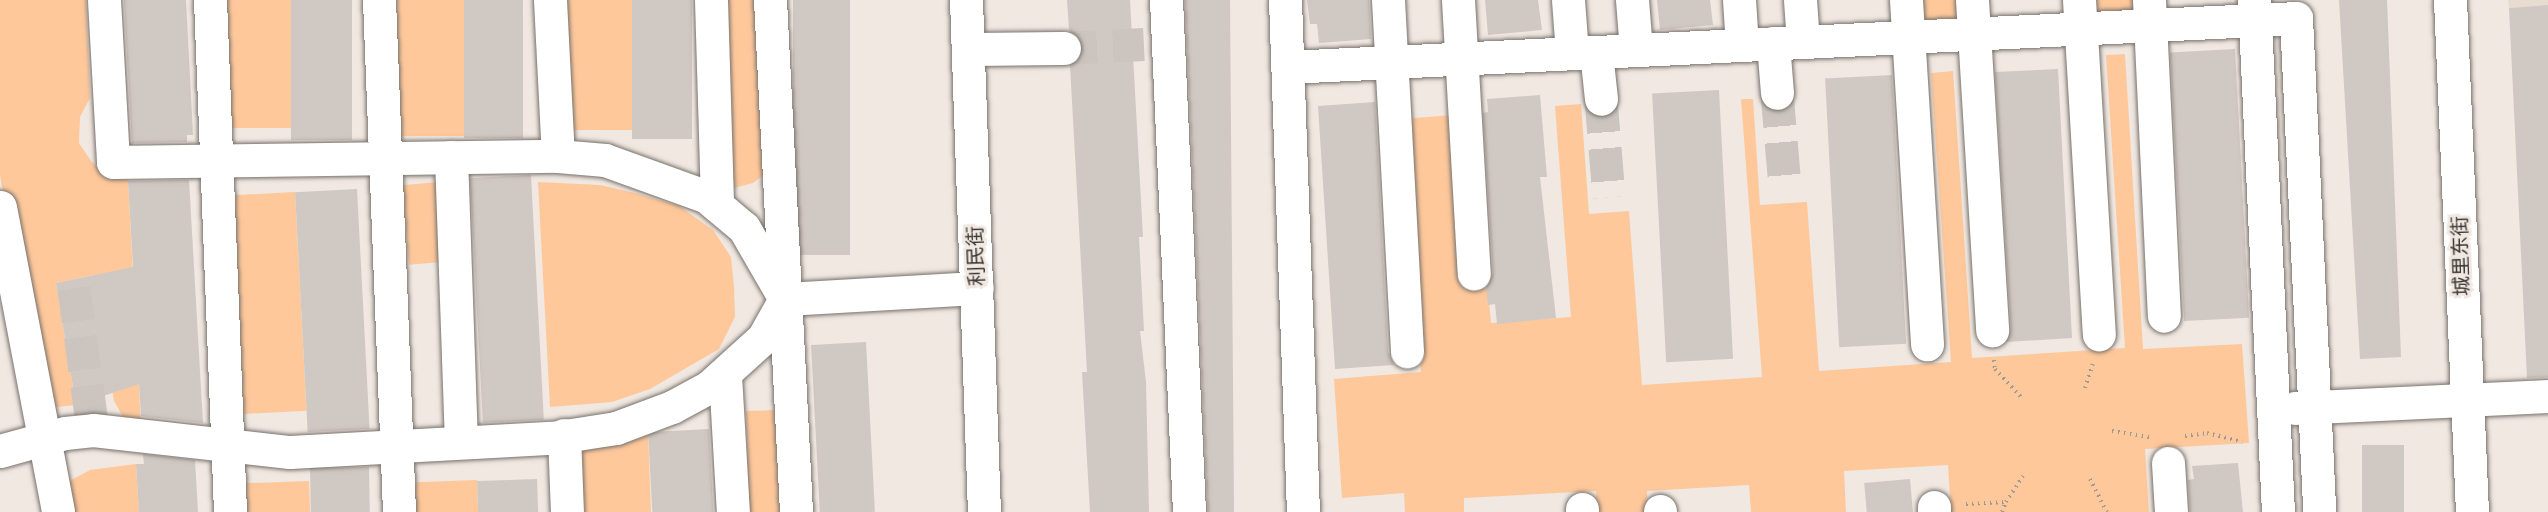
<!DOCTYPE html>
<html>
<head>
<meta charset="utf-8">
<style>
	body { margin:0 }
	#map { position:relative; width:2548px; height:512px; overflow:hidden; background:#f0e8e1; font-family:"Nunito Sans","Noto Sans SC",sans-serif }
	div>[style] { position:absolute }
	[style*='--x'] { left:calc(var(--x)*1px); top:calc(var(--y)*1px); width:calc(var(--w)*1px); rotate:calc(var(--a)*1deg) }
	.built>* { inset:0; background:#e8dbcf }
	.green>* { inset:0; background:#fec89b; transform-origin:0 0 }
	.building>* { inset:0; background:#d0c8c2; transform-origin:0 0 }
	.minor-tunnel>* { height:33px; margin-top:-16.5px; transform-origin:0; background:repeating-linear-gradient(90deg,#ccc5bf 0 33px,transparent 0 49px) }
	.path>* { height:4px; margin-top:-2px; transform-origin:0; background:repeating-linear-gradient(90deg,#9e9994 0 1.5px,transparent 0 6px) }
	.roads { filter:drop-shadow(0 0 2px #78716b) drop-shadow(0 0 2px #78716b) }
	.minor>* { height:33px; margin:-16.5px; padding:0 16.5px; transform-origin:16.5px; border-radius:16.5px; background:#fff }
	span { translate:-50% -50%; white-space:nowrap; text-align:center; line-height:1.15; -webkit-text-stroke:6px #f0e8e1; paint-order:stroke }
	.street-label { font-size:20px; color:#3a3735 }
</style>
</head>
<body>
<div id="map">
	<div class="built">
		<i style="clip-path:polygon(2508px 0,2548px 0,2548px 5px,2509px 8px)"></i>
	</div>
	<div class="green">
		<i style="clip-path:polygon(0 0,86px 0,90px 98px,80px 117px,79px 143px,91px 161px,109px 177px,128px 180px,141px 426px,123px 417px,114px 401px,94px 275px,56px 283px,76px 405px,56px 407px,45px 402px,0 176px)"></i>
		<i style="left:220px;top:0;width:71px;height:128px"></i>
		<i style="left:397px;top:0;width:67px;height:136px"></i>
		<i style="left:564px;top:0;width:68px;height:130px"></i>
		<i style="clip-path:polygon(725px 0,764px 0,769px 171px,753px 183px,734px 188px)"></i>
		<i style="left:1920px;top:0;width:43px;height:28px"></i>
		<i style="clip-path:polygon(2097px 0,2138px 0,2139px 15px,2099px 18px)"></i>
		<i style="clip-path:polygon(2125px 54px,2143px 349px,2242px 344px,2249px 443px,2145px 449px,2149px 512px,1951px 512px,1948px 465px,1844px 471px,1846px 512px,1751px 512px,1749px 485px,1647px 491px,1648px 512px,1597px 512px,1596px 491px,1464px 498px,1464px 512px,1405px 512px,1404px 493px,1342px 498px,1334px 379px,1421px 372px,1403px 119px,1452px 115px,1465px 290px,1488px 288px,1491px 323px,1571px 317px,1555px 106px,1581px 104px,1589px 214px,1629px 211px,1642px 385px,1762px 377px,1741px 99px,1753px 99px,1760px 205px,1807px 202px,1819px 371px,1951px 362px,1931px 73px,1953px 71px,1972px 358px,2125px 348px,2106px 55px)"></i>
		<i style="left:438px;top:182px;width:80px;height:36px;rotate:85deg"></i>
		<i style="clip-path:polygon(538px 182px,600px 185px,635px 193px,679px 206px,713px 230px,731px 257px,734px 287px,735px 317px,719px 349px,650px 389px,612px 402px,550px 407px)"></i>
		<i style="left:295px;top:192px;width:219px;height:63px;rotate:87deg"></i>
		<i style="left:777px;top:410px;width:102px;height:31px;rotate:88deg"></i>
		<i style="clip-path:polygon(648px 433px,651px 512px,580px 512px,577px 448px)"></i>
		<i style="clip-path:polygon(136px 464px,139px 512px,72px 512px,66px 483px,90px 470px)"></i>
		<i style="left:477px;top:480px;width:32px;height:69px;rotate:88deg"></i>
		<i style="left:309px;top:481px;width:31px;height:68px;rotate:88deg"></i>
	</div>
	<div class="building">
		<i style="clip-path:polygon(124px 0,186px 0,193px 135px,187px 135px,187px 142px,132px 143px)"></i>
		<i style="left:291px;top:0;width:61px;height:140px"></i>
		<i style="left:464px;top:0;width:59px;height:138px"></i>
		<i style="left:632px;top:0;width:60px;height:139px"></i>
		<i style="left:793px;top:0;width:57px;height:255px"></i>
		<i style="clip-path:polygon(1067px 0,1130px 0,1143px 237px,1139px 237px,1144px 331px,1140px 331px,1146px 382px,1149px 512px,1090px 512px,1082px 372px,1087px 372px,1070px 65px,1080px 58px,1083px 47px,1080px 38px,1069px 30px)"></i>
		<i style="clip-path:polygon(1185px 0,1230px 0,1234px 512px,1208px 512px)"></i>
		<i style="clip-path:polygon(1307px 0,1369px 0,1371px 39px,1319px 43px,1317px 24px,1310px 24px)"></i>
		<i style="clip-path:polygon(1485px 0,1538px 0,1542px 30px,1488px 35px)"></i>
		<i style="clip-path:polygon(1657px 0,1710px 0,1713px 25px,1660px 30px)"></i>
		<i style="clip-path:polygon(2339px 0,2387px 0,2401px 357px,2360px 359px)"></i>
		<i style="clip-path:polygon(2548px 5px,2548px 377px,2527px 378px,2509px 8px)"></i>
		<i style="left:2235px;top:49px;width:269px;height:65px;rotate:87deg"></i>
		<i style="clip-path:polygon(2058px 69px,2072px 338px,2006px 342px,2011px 329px,1995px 72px)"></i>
		<i style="left:1892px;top:75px;width:269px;height:67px;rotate:87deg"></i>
		<i style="left:1719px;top:90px;width:269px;height:67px;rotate:87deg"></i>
		<i style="clip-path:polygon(1540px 95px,1547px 177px,1540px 177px,1556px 318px,1497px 324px,1495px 304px,1488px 305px,1486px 287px,1493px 273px,1483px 113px,1488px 112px,1487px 99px)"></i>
		<i style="clip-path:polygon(1375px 102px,1388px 352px,1394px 365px,1335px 369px,1318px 106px)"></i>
		<i style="left:531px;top:175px;width:245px;height:61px;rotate:87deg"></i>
		<i style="clip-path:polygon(189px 180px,203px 423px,141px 416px,139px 384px,76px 405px,56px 283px,133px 267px,128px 181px)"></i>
		<i style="left:357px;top:189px;width:240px;height:62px;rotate:87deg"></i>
		<i style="left:866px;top:342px;width:170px;height:55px;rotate:87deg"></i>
		<i style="left:709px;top:429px;width:83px;height:61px;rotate:87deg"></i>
		<i style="left:2362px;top:445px;width:42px;height:67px"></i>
		<i style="clip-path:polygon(143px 454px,195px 460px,198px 512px,139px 512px,136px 464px,144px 464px)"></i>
		<i style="clip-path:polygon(2238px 463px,2243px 512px,2190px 512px,2188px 480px,2194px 479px,2192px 466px)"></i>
		<i style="left:369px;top:467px;width:45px;height:59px;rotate:89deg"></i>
		<i style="left:537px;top:479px;width:33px;height:60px;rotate:88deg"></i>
		<i style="left:1910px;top:479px;width:33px;height:46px;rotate:85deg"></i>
	</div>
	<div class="minor-tunnel">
		<i style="--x:1064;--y:48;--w:80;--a:-2.9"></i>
		<i style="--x:1777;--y:93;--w:93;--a:85.1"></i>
		<i style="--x:1601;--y:99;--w:98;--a:85.3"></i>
		<i style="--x:74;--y:288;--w:143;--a:82.4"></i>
	</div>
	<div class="path">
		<i style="--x:1994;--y:360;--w:9;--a:84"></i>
		<i style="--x:1995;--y:369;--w:38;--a:47"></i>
		<i style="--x:2085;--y:388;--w:25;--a:-72"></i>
		<i style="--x:2112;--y:431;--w:38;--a:9"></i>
		<i style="--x:2185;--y:436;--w:22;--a:-8"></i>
		<i style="--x:2207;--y:433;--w:36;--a:14"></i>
		<i style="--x:2090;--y:479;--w:37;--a:63"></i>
		<i style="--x:1966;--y:504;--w:40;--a:-2.9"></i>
		<i style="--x:2006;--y:502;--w:31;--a:-57"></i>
		<i style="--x:2002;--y:512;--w:11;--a:-68"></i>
	</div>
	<div class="roads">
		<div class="minor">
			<i style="--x:104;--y:0;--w:162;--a:86.8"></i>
			<i style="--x:113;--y:162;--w:445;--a:-0.8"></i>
			<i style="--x:558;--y:156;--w:47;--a:4.9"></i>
			<i style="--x:605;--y:160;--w:109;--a:19.9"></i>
			<i style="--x:707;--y:197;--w:48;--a:40"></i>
			<i style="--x:744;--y:228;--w:82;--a:60"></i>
			<i style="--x:785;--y:299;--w:192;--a:-3.3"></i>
			<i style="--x:210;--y:0;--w:512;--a:87.76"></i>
			<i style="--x:379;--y:0;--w:512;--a:87.76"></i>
			<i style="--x:550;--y:0;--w:156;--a:87.1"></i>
			<i style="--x:711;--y:0;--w:205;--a:88.3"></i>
			<i style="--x:770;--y:0;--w:513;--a:87.09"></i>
			<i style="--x:966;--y:0;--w:512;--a:87.99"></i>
			<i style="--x:1166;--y:0;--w:513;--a:87.43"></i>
			<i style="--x:1285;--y:0;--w:512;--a:87.99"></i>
			<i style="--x:1388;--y:0;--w:352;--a:86.9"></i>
			<i style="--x:1458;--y:0;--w:274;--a:86.7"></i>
			<i style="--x:1568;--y:0;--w:53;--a:85.7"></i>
			<i style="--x:1632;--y:0;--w:50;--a:85.4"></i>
			<i style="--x:1739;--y:0;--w:45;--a:86.2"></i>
			<i style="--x:1800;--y:0;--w:42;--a:85.9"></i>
			<i style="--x:1906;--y:0;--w:345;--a:86.5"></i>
			<i style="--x:1972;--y:0;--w:331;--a:86.5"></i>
			<i style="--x:2079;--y:0;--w:335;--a:86.6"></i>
			<i style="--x:2149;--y:0;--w:316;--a:87.3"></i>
			<i style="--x:2254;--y:0;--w:513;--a:87.32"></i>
			<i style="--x:2450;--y:0;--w:512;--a:87.54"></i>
			<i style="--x:1773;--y:43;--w:50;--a:85.4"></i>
			<i style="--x:969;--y:49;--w:95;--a:-0.6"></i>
			<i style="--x:1596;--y:52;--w:47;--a:83.9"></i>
			<i style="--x:1288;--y:67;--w:1009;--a:-2.78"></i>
			<i style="--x:2296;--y:18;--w:495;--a:87.3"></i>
			<i style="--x:451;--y:157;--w:284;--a:88"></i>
			<i style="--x:0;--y:207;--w:310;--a:79.2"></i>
			<i style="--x:725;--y:375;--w:137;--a:86.7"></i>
			<i style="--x:2295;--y:408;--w:253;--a:-2.7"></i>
			<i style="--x:564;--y:435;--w:77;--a:87.8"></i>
			<i style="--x:0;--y:451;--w:67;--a:-15.5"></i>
			<i style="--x:65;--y:433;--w:28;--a:-6"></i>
			<i style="--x:93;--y:430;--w:198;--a:6.4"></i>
			<i style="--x:290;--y:452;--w:262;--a:-3.1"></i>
			<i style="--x:552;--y:438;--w:65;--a:-8.9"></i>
			<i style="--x:616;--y:428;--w:60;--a:-20.6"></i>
			<i style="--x:672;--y:407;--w:42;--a:-28.4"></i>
			<i style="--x:709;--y:387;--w:73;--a:-42.2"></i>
			<i style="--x:763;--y:338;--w:45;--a:-60.6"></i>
			<i style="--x:2168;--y:463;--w:49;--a:86.5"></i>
			<i style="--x:1934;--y:507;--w:5;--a:90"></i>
			<i style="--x:1582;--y:509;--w:3;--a:90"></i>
			<i style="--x:1660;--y:511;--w:1;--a:90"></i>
		</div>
	</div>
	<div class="street-label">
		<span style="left:976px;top:256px;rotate:-92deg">利民街</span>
		<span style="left:2461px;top:256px;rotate:-92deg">城里东街</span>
	</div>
</div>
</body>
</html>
